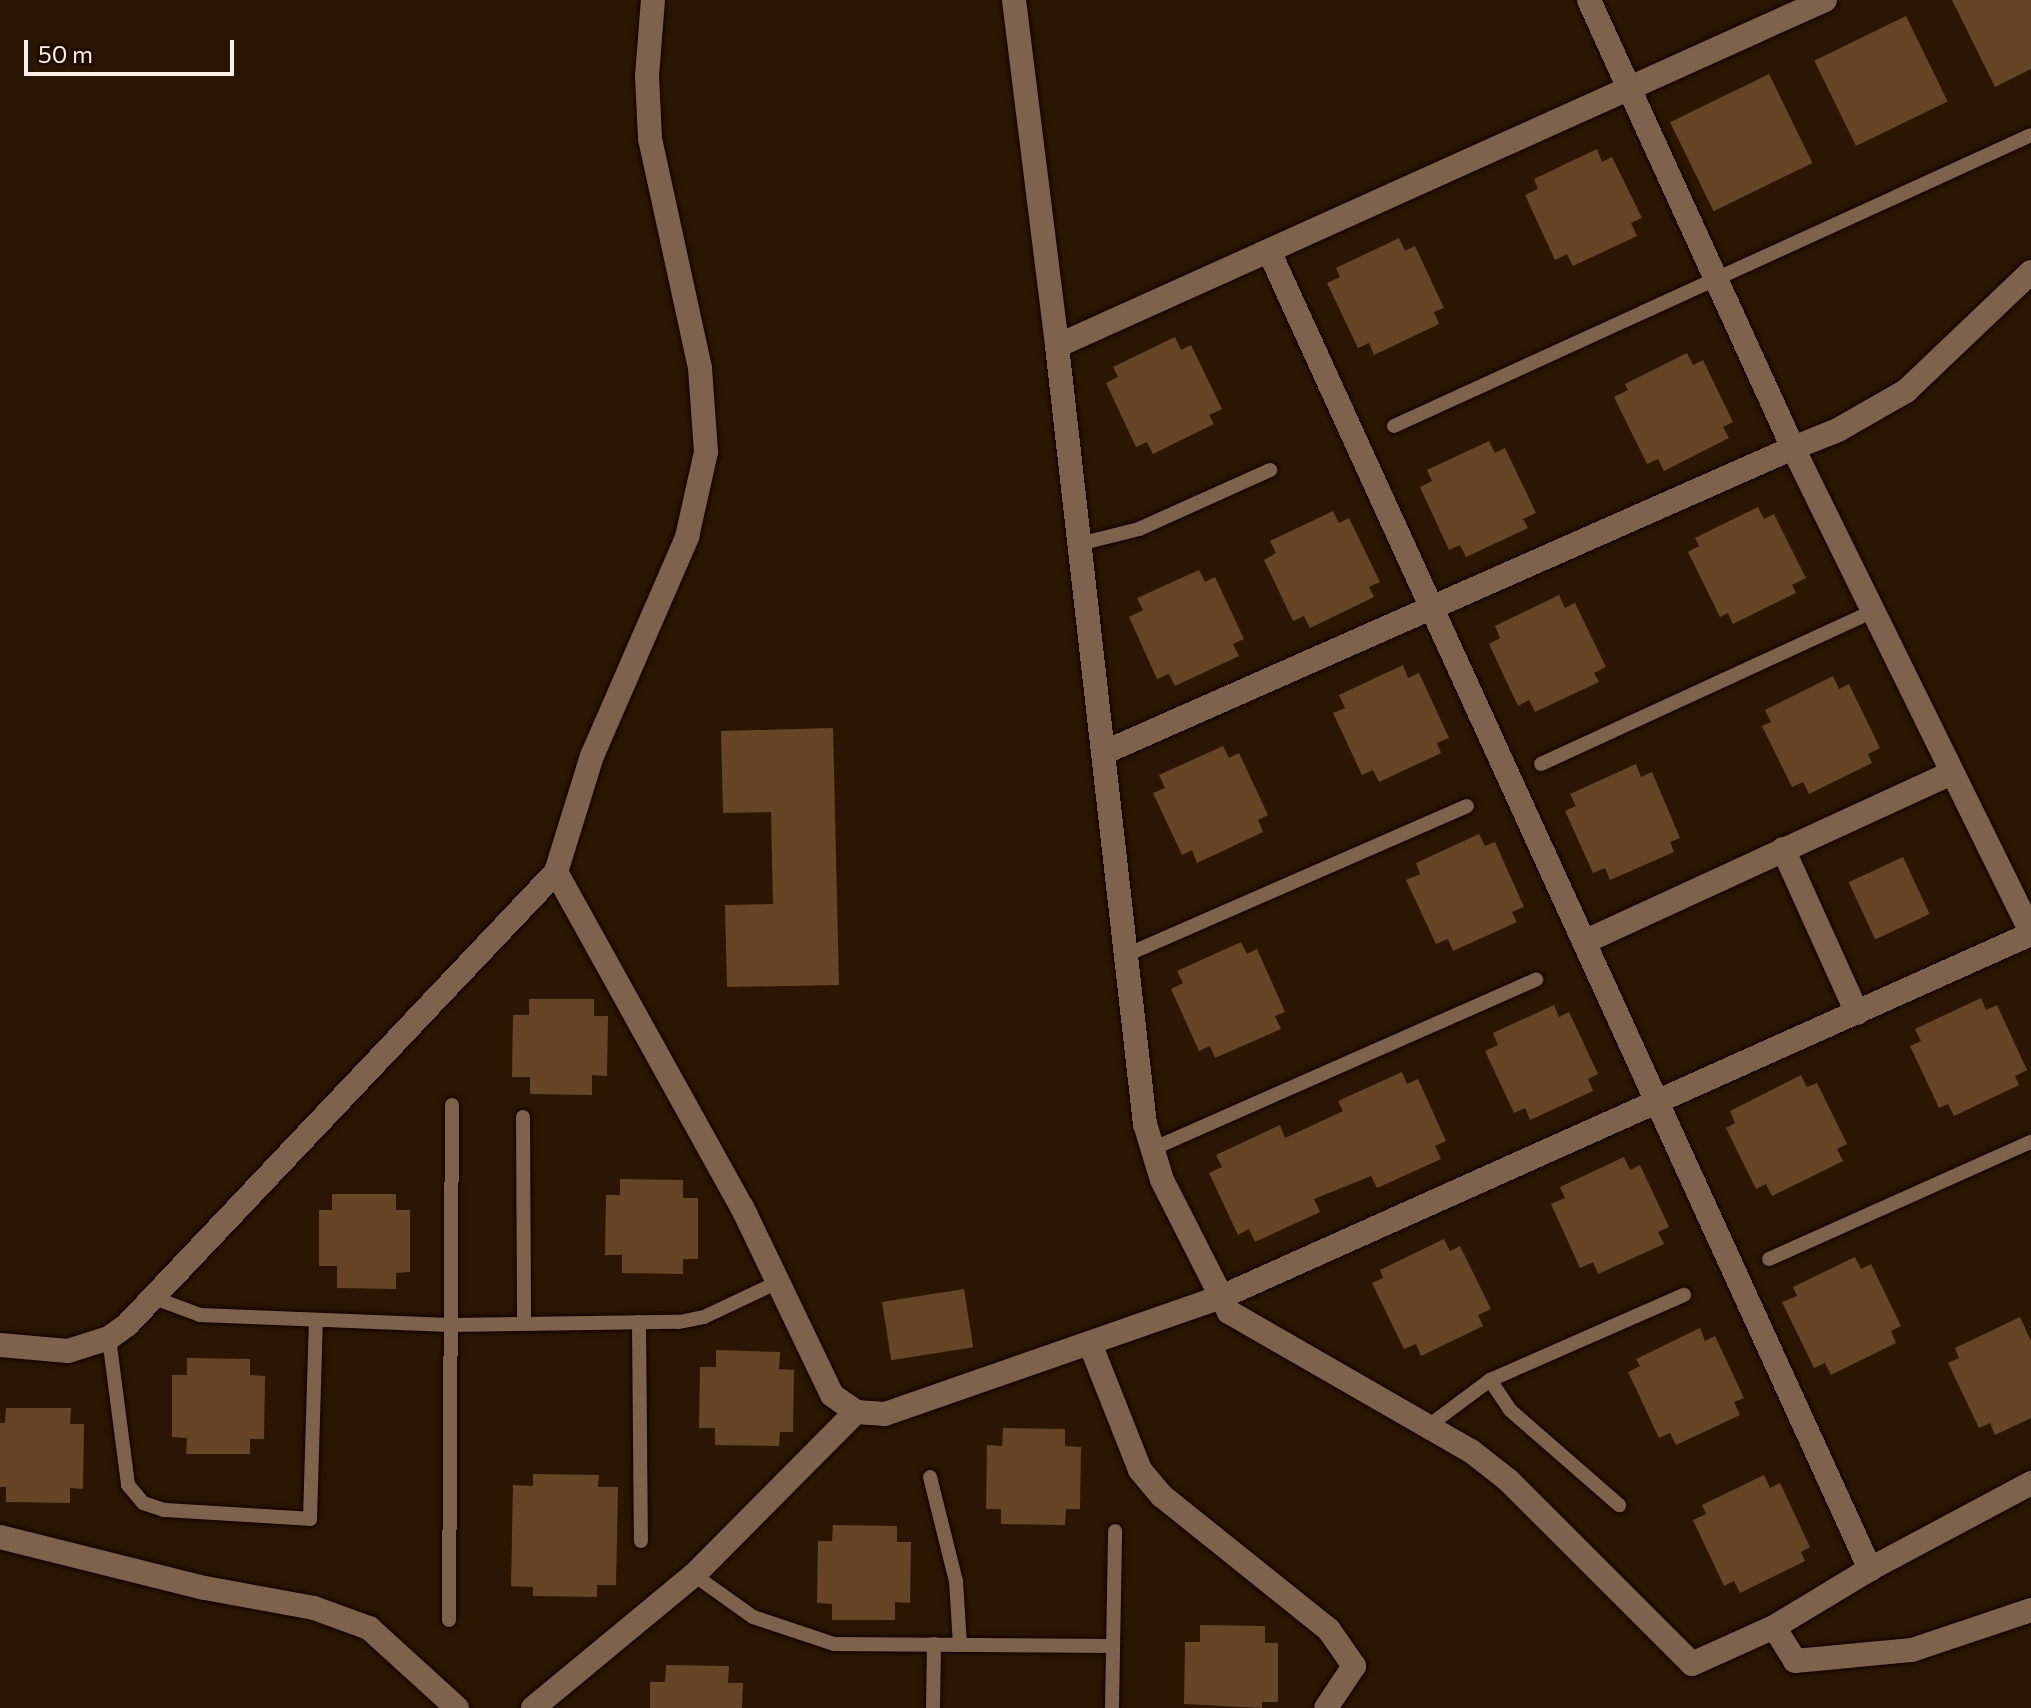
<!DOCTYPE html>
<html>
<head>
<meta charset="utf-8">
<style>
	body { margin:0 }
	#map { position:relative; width:2031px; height:1708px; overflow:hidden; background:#2b1603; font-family:Commissioner,sans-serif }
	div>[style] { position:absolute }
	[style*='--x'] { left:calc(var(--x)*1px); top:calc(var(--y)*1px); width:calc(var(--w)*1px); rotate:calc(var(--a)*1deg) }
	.building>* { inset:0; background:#664527; transform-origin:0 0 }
	.roads { filter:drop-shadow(0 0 2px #120200) drop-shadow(0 0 2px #120200) }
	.lane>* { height:14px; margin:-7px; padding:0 7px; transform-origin:7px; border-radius:7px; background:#7d634d }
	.street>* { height:24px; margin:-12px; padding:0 12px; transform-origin:12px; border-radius:12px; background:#7d634d }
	span { translate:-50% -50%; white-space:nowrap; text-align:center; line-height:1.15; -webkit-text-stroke:7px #210d00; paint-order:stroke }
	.scale { position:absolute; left:24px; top:40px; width:210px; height:36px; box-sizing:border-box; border:4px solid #fdf1e7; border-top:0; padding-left:10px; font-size:24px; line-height:28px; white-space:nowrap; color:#fdf1e7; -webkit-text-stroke:6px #210d00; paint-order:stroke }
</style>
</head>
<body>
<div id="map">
	<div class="building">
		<i style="clip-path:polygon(1952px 0,2031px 0,2031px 69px,1995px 87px)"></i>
		<i style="left:1906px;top:16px;width:95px;height:102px;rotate:64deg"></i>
		<i style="left:1769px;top:74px;width:99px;height:110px;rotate:64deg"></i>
		<i style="clip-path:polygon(1597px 149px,1602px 162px,1612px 157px,1642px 218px,1631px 223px,1637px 236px,1573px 266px,1567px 254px,1555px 260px,1525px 195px,1538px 189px,1534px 179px)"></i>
		<i style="clip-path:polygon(1399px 238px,1405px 251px,1415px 246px,1444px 308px,1434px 312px,1439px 324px,1374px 355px,1369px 343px,1358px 348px,1327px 283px,1340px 277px,1336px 268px)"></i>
		<i style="clip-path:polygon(1175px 337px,1181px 350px,1191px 345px,1222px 409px,1209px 415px,1214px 424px,1153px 454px,1147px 442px,1136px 447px,1106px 383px,1118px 377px,1113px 367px)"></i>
		<i style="clip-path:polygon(1687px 353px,1693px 365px,1703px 360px,1733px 422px,1723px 427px,1729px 438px,1664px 471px,1658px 459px,1647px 464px,1614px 397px,1628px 390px,1625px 384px)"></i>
		<i style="clip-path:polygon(1489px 441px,1495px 453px,1505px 448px,1536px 513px,1523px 519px,1528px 528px,1466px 557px,1460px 545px,1449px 550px,1420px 487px,1432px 481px,1427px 470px)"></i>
		<i style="clip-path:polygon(1758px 507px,1764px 519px,1774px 514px,1806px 578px,1792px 585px,1796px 593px,1733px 624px,1728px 613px,1720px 617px,1688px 552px,1699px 546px,1695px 538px)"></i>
		<i style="clip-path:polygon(1333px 511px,1339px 523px,1349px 518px,1380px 582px,1369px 587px,1374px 597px,1310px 628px,1304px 616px,1293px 621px,1264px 560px,1276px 553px,1270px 541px)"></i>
		<i style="clip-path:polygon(1199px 570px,1205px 582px,1215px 577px,1244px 639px,1233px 644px,1239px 656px,1175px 686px,1169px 674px,1157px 679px,1129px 617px,1143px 610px,1137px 598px)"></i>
		<i style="clip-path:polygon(1559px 595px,1565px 608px,1575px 603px,1606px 667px,1594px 673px,1599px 682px,1535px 712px,1529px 700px,1518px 706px,1489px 644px,1500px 638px,1495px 626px)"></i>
		<i style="clip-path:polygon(1403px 665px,1408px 678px,1419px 673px,1449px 738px,1437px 743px,1441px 753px,1379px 782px,1373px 770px,1362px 775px,1333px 713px,1345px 708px,1339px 695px)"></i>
		<i style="clip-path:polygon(1833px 676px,1839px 689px,1849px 684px,1880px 748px,1868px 754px,1872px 763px,1809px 794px,1803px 782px,1792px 787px,1762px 726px,1771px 722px,1765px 710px)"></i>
		<i style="clip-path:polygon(833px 728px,839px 985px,727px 987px,725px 905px,773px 904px,771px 812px,723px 813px,721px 731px)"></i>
		<i style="clip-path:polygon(1223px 746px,1229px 758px,1239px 753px,1268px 815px,1258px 820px,1263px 832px,1197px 863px,1192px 850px,1182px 855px,1153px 793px,1165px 788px,1159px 775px)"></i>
		<i style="clip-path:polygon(1636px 764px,1641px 777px,1652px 772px,1680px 838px,1670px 842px,1674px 852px,1610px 880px,1605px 868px,1593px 873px,1565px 811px,1576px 806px,1570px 794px)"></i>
		<i style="clip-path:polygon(1479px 834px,1485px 846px,1495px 842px,1524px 907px,1512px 912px,1517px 922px,1453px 951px,1448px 939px,1436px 944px,1406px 880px,1420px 874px,1416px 863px)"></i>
		<i style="left:1903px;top:857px;width:63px;height:60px;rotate:65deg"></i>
		<i style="clip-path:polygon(1241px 942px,1247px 954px,1257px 949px,1285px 1012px,1275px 1016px,1281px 1029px,1215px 1058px,1210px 1046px,1199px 1051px,1171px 989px,1183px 983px,1177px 971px)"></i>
		<i style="clip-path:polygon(1981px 998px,1986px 1010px,1997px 1005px,2027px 1070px,2015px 1076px,2019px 1085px,1954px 1116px,1948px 1104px,1939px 1108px,1910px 1046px,1921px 1041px,1915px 1029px)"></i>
		<i style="clip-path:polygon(529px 999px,594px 999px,594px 1016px,608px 1016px,607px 1076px,592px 1075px,592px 1095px,530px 1094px,530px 1077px,512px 1077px,513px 1015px,529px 1015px)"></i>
		<i style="clip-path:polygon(1554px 1005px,1559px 1017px,1569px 1012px,1598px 1074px,1588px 1079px,1593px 1091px,1530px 1120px,1525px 1108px,1514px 1113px,1485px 1051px,1498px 1045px,1493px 1033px)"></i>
		<i style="clip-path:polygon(1402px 1072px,1407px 1084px,1418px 1079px,1446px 1141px,1435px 1146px,1441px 1159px,1377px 1188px,1371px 1176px,1314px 1199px,1320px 1212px,1255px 1242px,1249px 1229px,1238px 1235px,1209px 1173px,1222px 1167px,1216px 1155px,1280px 1125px,1285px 1138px,1296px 1133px,1343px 1111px,1338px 1101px)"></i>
		<i style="clip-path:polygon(1801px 1075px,1807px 1087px,1817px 1083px,1847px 1144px,1837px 1149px,1843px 1161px,1772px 1196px,1766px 1184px,1756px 1189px,1726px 1128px,1735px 1123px,1730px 1111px)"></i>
		<i style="clip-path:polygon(1624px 1157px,1630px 1170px,1640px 1165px,1669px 1227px,1658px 1232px,1664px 1244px,1598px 1274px,1593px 1262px,1580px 1268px,1551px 1204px,1565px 1198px,1560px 1187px)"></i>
		<i style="clip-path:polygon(620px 1179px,683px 1180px,683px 1198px,698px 1198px,698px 1259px,683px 1259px,683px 1274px,622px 1273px,622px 1255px,605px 1255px,606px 1195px,620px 1195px)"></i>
		<i style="clip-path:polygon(332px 1194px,396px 1194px,396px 1210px,410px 1210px,410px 1272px,396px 1273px,396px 1289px,337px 1288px,337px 1266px,319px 1266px,319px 1210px,332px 1210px)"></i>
		<i style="clip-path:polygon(1444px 1239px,1450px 1251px,1460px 1246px,1491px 1309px,1478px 1315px,1483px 1326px,1421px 1356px,1416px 1344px,1404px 1349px,1372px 1283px,1383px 1278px,1380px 1270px)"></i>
		<i style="clip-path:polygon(1855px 1257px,1861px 1269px,1871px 1264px,1901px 1326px,1891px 1331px,1896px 1343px,1831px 1375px,1825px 1363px,1814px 1368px,1782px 1302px,1797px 1296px,1793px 1287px)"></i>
		<i style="left:964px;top:1289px;width:59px;height:83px;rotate:81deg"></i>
		<i style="clip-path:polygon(2020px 1317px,2031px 1341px,2031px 1418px,1995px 1435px,1990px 1423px,1979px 1428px,1948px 1363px,1959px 1358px,1955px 1348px)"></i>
		<i style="clip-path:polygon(1700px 1328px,1705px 1341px,1715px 1336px,1744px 1398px,1734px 1402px,1740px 1415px,1676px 1445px,1670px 1433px,1659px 1438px,1628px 1372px,1640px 1366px,1636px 1359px)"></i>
		<i style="clip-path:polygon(716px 1350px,780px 1352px,779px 1369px,794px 1370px,793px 1432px,780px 1432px,779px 1446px,715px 1445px,715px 1428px,699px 1428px,700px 1367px,716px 1367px)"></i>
		<i style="clip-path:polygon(187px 1358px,250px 1359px,250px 1375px,265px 1376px,264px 1439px,250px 1439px,250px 1454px,186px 1454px,187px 1438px,172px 1437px,172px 1375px,187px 1375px)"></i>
		<i style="clip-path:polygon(6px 1408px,71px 1408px,70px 1424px,84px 1424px,83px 1489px,70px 1488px,70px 1503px,6px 1502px,6px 1487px,0 1487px,0 1423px,5px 1423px)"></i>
		<i style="clip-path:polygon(1003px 1428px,1065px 1429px,1065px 1446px,1081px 1447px,1080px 1509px,1066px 1509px,1065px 1525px,1001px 1524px,1001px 1509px,986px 1509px,987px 1445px,1002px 1446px)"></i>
		<i style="clip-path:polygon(533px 1474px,599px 1475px,598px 1487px,618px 1487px,616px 1585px,597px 1585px,597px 1597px,533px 1596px,533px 1587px,511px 1586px,513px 1485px,533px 1486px)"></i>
		<i style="clip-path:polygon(1764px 1475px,1770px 1488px,1780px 1483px,1810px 1547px,1801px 1552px,1805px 1561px,1740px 1593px,1734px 1581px,1724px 1586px,1693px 1520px,1706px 1514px,1702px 1505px)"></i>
		<i style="clip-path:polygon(833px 1525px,897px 1526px,897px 1542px,911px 1542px,910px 1603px,895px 1602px,895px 1620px,832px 1620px,832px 1604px,817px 1603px,818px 1541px,832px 1541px)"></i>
		<i style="clip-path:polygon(1200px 1625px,1265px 1626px,1265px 1643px,1278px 1643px,1278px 1702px,1262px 1702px,1262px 1708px,1184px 1704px,1185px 1642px,1200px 1642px)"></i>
		<i style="clip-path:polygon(666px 1665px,729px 1666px,728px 1683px,743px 1683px,742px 1708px,650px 1708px,650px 1682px,665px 1682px)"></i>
	</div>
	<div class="roads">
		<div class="lane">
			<i style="--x:1394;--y:426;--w:700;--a:-24.55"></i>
			<i style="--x:1079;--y:544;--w:62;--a:-14"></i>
			<i style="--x:1139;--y:529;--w:144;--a:-24.2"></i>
			<i style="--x:1541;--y:764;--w:364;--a:-24.7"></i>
			<i style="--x:1126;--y:955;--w:372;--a:-23.6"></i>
			<i style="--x:523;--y:1117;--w:206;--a:89.7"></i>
			<i style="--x:1152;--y:1149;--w:420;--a:-23.8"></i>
			<i style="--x:1769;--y:1259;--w:287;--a:-24.1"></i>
			<i style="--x:157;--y:1299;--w:46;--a:20.4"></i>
			<i style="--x:200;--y:1315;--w:250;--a:2.3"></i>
			<i style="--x:450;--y:1325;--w:229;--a:-0.8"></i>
			<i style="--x:679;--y:1322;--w:25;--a:-11"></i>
			<i style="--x:704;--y:1317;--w:82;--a:-25.3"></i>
			<i style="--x:639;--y:1322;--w:219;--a:89.5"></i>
			<i style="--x:109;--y:1338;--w:148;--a:82.6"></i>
			<i style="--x:128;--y:1485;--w:23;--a:50"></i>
			<i style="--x:143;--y:1503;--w:22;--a:18"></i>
			<i style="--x:164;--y:1510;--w:146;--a:3.5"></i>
			<i style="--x:310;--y:1519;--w:199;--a:-88.3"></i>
			<i style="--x:1490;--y:1380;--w:36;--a:56"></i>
			<i style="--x:1510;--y:1410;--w:145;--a:41.1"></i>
			<i style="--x:1431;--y:1424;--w:74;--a:-36.7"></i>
			<i style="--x:1490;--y:1380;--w:212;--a:-23.7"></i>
			<i style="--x:930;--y:1477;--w:107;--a:76"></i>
			<i style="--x:956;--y:1581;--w:64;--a:86.4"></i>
			<i style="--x:694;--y:1575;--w:72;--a:35.4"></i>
			<i style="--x:753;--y:1617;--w:85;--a:18.4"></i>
			<i style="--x:834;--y:1644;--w:279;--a:0.4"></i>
			<i style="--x:449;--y:1620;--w:515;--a:-89.67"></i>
			<i style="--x:933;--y:1708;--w:64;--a:-89.1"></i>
			<i style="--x:1112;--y:1708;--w:177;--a:-89"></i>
		</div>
		<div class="street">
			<i style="--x:1014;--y:0;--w:349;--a:82.9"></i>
			<i style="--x:1825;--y:0;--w:842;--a:155.75"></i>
			<i style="--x:1057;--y:346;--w:783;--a:83.55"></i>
			<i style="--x:1145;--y:1124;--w:59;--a:73.1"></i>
			<i style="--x:1162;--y:1180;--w:148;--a:63.1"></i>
			<i style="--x:1229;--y:1312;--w:279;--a:29.9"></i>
			<i style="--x:1471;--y:1451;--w:47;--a:38.1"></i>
			<i style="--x:1508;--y:1480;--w:260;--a:45"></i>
			<i style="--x:1692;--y:1664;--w:90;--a:-24.3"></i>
			<i style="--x:1774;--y:1627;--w:112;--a:-31.1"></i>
			<i style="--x:1870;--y:1569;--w:183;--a:-28.1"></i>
			<i style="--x:1269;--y:251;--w:1449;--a:65.49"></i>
			<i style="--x:2031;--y:272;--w:173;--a:136.4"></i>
			<i style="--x:1906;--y:391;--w:78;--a:150.2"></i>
			<i style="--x:1838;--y:430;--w:48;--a:158.2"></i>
			<i style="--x:1793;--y:448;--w:539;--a:63.82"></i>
			<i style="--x:1103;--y:753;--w:754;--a:-23.85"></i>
			<i style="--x:1793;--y:448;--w:492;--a:-114.5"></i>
			<i style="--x:1783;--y:849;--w:180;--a:65.7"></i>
			<i style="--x:556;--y:872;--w:383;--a:61"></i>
			<i style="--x:742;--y:1207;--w:208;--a:64.4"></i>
			<i style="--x:832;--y:1395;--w:29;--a:35"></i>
			<i style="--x:856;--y:1412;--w:29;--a:4"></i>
			<i style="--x:885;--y:1414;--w:354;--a:-19.2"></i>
			<i style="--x:1219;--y:1298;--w:890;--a:-24.15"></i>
			<i style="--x:1584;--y:942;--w:402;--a:-24.7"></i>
			<i style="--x:0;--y:1345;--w:68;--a:5"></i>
			<i style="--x:68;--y:1351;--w:43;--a:-17.6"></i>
			<i style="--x:109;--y:1338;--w:24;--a:-36"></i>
			<i style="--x:128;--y:1324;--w:622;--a:-46.56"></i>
			<i style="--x:556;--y:872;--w:121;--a:-72.8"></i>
			<i style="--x:592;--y:756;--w:239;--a:-66.5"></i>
			<i style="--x:687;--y:537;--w:87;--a:-77.4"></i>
			<i style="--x:706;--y:452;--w:84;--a:-94.1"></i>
			<i style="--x:700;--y:368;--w:235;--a:-102.3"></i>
			<i style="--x:650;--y:138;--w:62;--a:-92.8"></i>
			<i style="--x:647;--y:76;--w:76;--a:-85.5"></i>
			<i style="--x:1091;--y:1346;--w:133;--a:68.4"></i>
			<i style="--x:1140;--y:1470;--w:34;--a:50"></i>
			<i style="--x:1162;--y:1496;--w:214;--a:38.7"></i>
			<i style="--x:1329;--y:1630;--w:44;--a:55.2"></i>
			<i style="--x:1354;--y:1666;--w:50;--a:123.7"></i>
			<i style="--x:0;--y:1537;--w:211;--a:14"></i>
			<i style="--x:205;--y:1588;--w:111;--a:10.4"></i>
			<i style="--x:314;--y:1608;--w:59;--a:20"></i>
			<i style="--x:369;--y:1628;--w:119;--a:42.3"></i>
			<i style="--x:1774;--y:1627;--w:40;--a:58"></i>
			<i style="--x:1795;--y:1661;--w:118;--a:-5.4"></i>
			<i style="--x:1912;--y:1650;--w:126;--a:-18.6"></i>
			<i style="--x:533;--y:1708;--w:209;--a:-39.6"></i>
			<i style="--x:694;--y:1575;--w:230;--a:-45.2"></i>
		</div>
	</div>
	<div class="scale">50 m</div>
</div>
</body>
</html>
